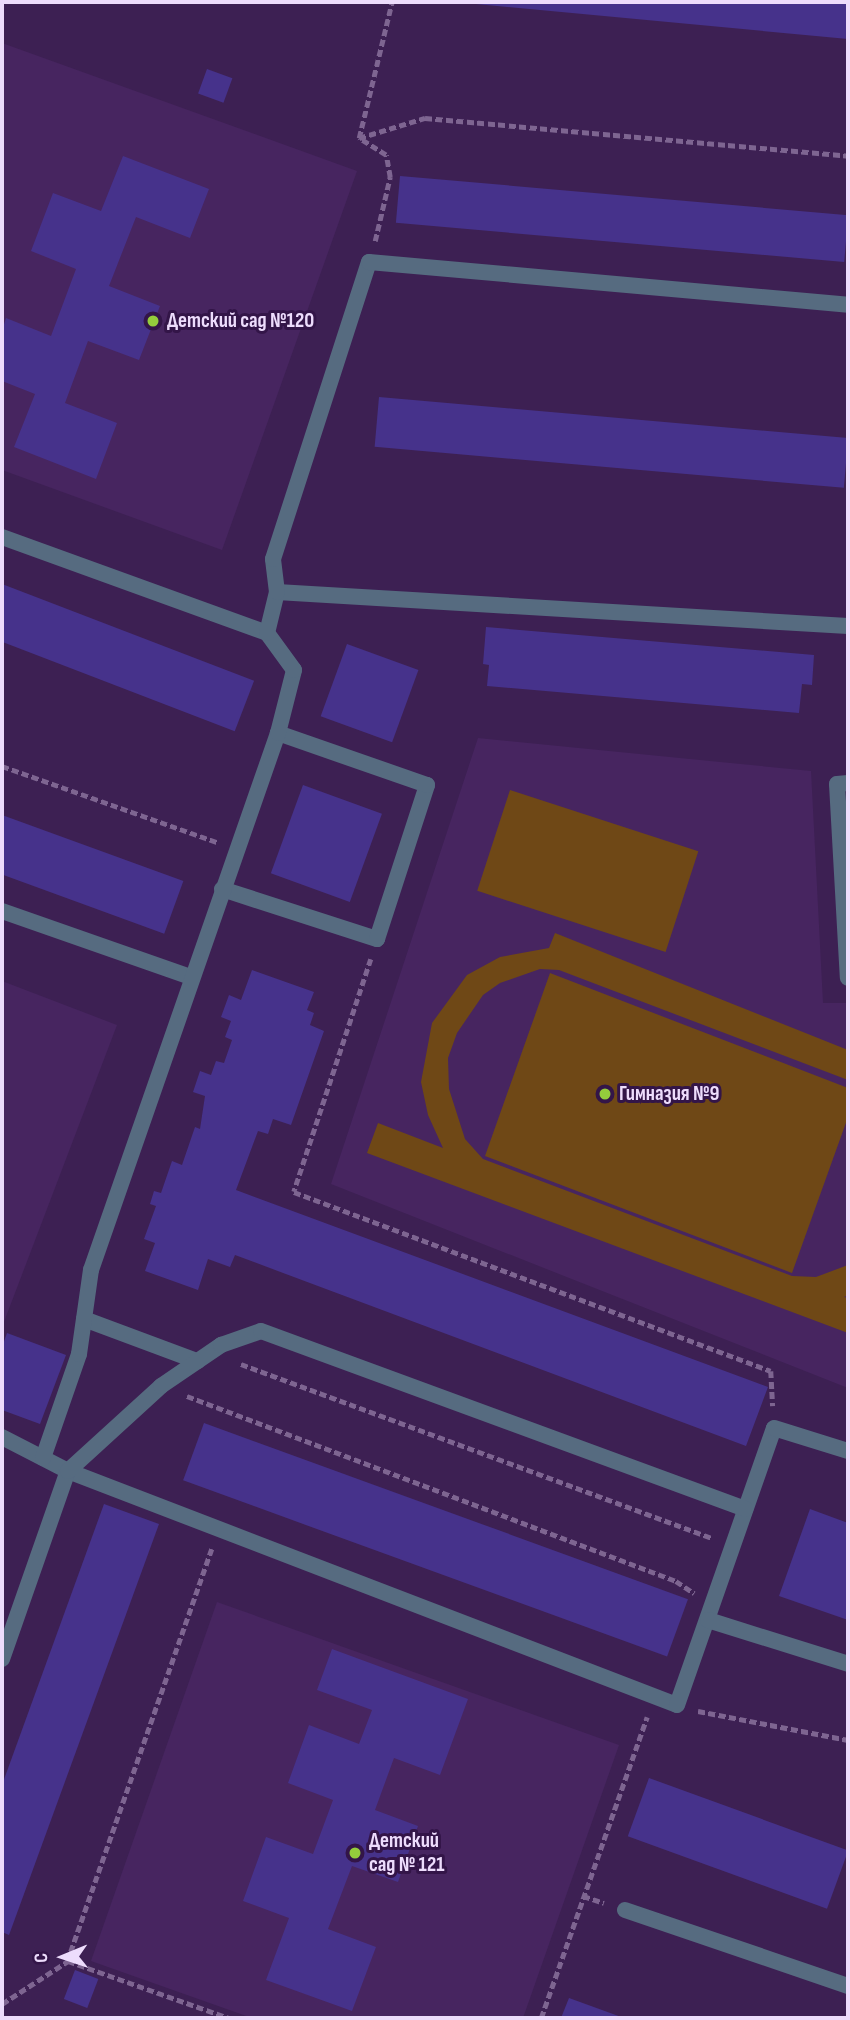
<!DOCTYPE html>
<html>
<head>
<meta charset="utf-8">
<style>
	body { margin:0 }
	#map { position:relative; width:850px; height:2020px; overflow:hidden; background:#3d2053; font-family:"Sofia Sans Condensed",sans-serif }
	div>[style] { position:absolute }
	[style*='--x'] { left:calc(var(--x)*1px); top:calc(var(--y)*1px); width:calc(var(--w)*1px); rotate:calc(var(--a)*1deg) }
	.built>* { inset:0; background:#472560 }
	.green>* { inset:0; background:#6f4816; transform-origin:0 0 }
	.building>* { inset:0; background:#46328b; transform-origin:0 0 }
	.path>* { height:4.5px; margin-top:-2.25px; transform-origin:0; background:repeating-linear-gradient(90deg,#7e6591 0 7px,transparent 0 10.5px) }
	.service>* { height:16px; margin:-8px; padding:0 8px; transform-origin:8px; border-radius:8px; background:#566b80 }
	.dots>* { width:19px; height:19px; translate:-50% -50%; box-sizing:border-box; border:4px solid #331548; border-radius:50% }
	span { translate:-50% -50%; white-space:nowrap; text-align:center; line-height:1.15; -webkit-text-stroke:6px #331548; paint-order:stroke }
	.poi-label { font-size:21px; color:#eddcfc; font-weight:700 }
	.left { translate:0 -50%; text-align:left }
	.frame { position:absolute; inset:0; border:4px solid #eddcfc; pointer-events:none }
	.north { position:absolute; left:28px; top:1922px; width:70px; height:70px; -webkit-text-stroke:5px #331548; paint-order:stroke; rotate:268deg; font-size:19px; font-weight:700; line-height:28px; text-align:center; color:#eddcfc }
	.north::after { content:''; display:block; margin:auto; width:24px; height:32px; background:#eddcfc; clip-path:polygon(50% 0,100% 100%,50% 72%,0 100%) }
</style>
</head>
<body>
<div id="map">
	<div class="built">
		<i style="clip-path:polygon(2px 43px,357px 171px,222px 550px,2px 470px)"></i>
		<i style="clip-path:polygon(478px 738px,811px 771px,823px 1003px,848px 1003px,848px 1388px,331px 1184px)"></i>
		<i style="clip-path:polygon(2px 981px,117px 1025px,2px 1327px)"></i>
		<i style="clip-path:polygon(217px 1602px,619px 1745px,523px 2018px,252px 2018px,91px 1961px)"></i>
	</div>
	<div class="green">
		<i style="left:510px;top:790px;width:198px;height:106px;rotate:18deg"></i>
		<i style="clip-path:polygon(555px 933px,848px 1050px,848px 1080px,559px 970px,540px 969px,500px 983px,483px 995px,457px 1033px,448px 1058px,449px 1089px,465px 1139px,483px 1159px,792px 1276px,816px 1277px,848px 1265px,848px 1295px,844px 1297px,848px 1298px,848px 1333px,367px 1153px,378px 1123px,443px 1148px,428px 1115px,421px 1082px,432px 1023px,467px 975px,500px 957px,549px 948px)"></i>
		<i style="clip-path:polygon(550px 973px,848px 1088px,848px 1117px,792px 1273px,485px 1156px)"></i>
	</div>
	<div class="building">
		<i style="clip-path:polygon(476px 2px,848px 2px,848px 39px,476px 4px)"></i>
		<i style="left:207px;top:69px;width:27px;height:26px;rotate:20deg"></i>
		<i style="clip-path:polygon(123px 156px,209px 189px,190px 238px,136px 217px,109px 286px,160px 306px,139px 360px,88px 341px,65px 403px,117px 423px,96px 479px,14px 447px,35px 394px,2px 381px,2px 331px,6px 318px,51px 336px,76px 269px,31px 251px,53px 193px,101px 211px)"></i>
		<i style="left:400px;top:176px;width:450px;height:47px;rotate:5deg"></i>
		<i style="left:379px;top:397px;width:471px;height:50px;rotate:5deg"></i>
		<i style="left:2px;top:584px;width:270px;height:54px;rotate:21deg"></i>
		<i style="clip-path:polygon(486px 627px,814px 655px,812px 685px,802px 684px,799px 713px,487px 686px,489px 665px,483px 664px)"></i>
		<i style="left:347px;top:644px;width:76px;height:77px;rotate:20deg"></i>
		<i style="left:303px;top:785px;width:84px;height:94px;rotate:20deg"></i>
		<i style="left:2px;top:815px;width:193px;height:56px;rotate:20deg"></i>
		<i style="clip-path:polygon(252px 970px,314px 992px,307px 1010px,314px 1013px,310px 1025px,324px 1031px,291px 1125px,273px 1119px,268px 1134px,258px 1131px,236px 1190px,768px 1387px,746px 1446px,235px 1255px,230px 1267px,208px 1259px,198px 1290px,145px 1271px,155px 1243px,144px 1239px,156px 1206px,150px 1204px,154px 1191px,161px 1193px,172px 1161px,182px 1165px,195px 1127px,200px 1129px,205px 1096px,193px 1092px,200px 1071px,211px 1075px,216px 1061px,224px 1063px,232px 1040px,225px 1037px,231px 1021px,221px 1017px,229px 995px,241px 1000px)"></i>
		<i style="clip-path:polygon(7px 1333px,66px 1355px,40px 1424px,2px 1410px,2px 1347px)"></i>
		<i style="left:204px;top:1423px;width:515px;height:61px;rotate:20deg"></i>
		<i style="clip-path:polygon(104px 1504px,159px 1524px,9px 1935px,2px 1932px,2px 1785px)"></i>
		<i style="clip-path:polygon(810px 1509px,848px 1523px,848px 1620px,779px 1596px)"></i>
		<i style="clip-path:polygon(332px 1649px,468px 1699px,440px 1775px,394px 1758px,375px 1810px,418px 1826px,398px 1882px,352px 1866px,328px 1929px,376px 1947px,352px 2011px,266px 1980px,289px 1918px,243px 1901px,266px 1837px,313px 1854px,333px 1800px,288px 1783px,309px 1725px,359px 1744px,372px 1710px,317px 1690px)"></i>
		<i style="left:649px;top:1778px;width:212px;height:62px;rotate:20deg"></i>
		<i style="left:75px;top:1970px;width:25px;height:31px;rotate:21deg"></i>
		<i style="clip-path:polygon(569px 1998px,624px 2018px,561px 2018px)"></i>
	</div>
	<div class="path">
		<i style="--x:359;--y:138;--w:69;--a:-16.9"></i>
		<i style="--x:425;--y:118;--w:425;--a:5.1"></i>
		<i style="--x:375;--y:241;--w:66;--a:-76.8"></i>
		<i style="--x:390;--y:177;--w:22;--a:-100"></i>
		<i style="--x:386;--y:155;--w:32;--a:-148"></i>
		<i style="--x:359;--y:138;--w:140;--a:-76.4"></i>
		<i style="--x:2;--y:766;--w:230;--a:19.5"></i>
		<i style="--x:371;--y:959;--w:245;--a:108.3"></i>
		<i style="--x:294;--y:1192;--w:509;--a:20.57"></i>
		<i style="--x:771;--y:1371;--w:35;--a:87"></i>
		<i style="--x:241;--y:1364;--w:502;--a:20.28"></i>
		<i style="--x:187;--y:1396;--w:523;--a:20.72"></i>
		<i style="--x:676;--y:1581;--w:22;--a:34"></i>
		<i style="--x:212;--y:1549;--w:436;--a:109.3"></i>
		<i style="--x:68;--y:1961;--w:171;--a:19.5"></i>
		<i style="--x:698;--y:1711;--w:153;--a:10.9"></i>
		<i style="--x:583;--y:1896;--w:22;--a:18"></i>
		<i style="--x:2;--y:2004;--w:79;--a:-33.1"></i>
		<i style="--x:541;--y:2018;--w:319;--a:-70.6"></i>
	</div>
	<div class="service">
		<i style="--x:2;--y:537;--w:282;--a:19.9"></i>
		<i style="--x:277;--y:592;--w:572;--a:3.41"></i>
		<i style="--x:848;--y:783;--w:11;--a:175"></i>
		<i style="--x:837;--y:784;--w:194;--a:86.8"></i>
		<i style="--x:222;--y:889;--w:163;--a:17.9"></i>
		<i style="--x:377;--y:939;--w:162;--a:-72"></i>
		<i style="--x:427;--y:785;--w:158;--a:-160.8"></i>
		<i style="--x:2;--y:911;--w:199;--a:19.3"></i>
		<i style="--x:84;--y:1319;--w:121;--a:20.4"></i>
		<i style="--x:2;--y:1437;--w:74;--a:27.3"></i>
		<i style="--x:68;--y:1471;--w:652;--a:21.02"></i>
		<i style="--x:677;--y:1705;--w:293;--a:-70.7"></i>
		<i style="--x:774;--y:1428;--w:77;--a:17.3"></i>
		<i style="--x:43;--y:1458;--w:110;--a:-70.9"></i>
		<i style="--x:79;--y:1354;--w:85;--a:-81.9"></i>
		<i style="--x:91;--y:1270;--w:569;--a:-70.8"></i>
		<i style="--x:278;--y:733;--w:65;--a:-75.7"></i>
		<i style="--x:294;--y:670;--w:46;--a:-126.1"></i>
		<i style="--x:267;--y:633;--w:42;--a:-76.3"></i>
		<i style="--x:277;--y:592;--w:33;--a:-97"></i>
		<i style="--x:273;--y:559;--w:312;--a:-72.1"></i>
		<i style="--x:369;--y:262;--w:481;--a:5.1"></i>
		<i style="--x:708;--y:1620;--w:147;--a:17.4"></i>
		<i style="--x:2;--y:1659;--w:199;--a:-70.7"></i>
		<i style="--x:68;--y:1471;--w:126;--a:-42.4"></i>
		<i style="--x:161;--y:1386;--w:73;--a:-34.3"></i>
		<i style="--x:221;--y:1345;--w:42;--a:-19.3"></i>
		<i style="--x:261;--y:1331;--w:516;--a:20.19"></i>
		<i style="--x:625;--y:1910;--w:236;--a:18.8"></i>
	</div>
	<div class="dots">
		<i style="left:153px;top:321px;background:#94cc3c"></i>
		<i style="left:605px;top:1094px;background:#94cc3c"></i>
		<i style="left:355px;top:1853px;background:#94cc3c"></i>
	</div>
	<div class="poi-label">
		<span class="left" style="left:167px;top:321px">Детский сад №120</span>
		<span class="left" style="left:619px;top:1094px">Гимназия №9</span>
		<span class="left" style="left:369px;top:1853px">Детский<br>сад № 121</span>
	</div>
	<div class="frame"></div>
	<div class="north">С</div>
</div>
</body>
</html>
